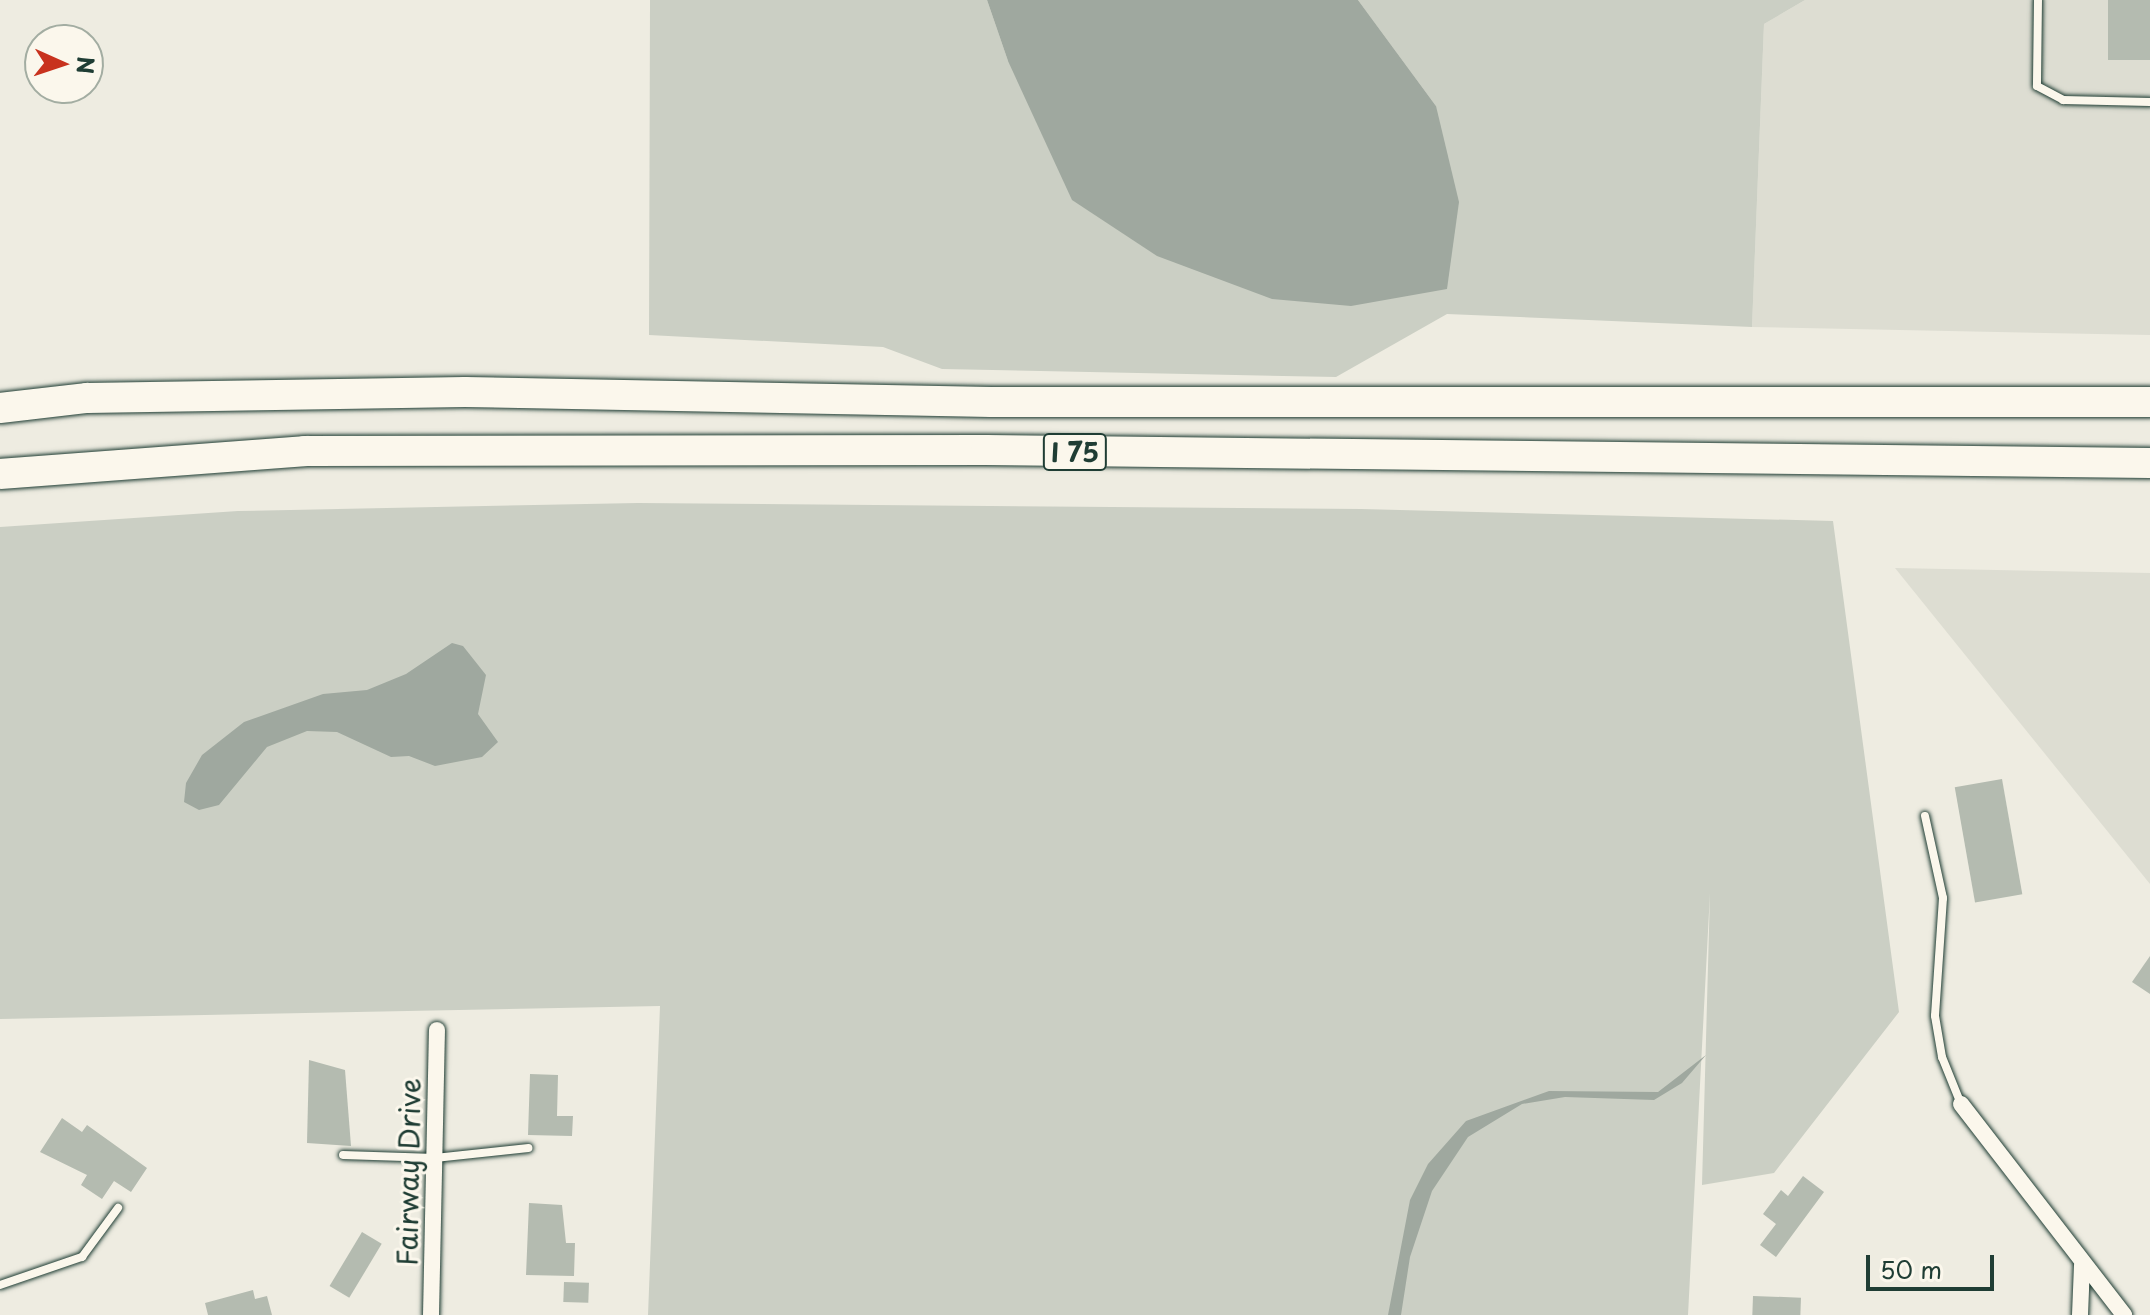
<!DOCTYPE html>
<html>
<head>
<meta charset="utf-8">
<style>
	body { margin:0 }
	#map { position:relative; width:2150px; height:1315px; overflow:hidden; background:#eeece1; font-family:"Playpen Sans",sans-serif }
	div>[style] { position:absolute }
	[style*='--x'] { left:calc(var(--x)*1px); top:calc(var(--y)*1px); width:calc(var(--w)*1px); rotate:calc(var(--a)*1deg) }
	.built>* { inset:0; background:#ddddd2 }
	.green>* { inset:0; background:#cbcfc4 }
	.water>* { inset:0; background:#9fa89f }
	.building>* { inset:0; background:#b4bbb0; transform-origin:0 0 }
	.roads { filter:drop-shadow(0 0 2px #1f3d34) drop-shadow(0 0 2px #1f3d34) }
	.service>* { height:8px; margin:-4px; padding:0 4px; transform-origin:4px; border-radius:4px; background:#fbf7ec }
	.minor>* { height:16px; margin:-8px; padding:0 8px; transform-origin:8px; border-radius:8px; background:#fbf7ec }
	.motorway>* { height:30px; margin:-15px; padding:0 15px; transform-origin:15px; border-radius:15px; background:#fbf7ec }
	span { translate:-50% -50%; white-space:nowrap; text-align:center; line-height:1.15; -webkit-text-stroke:6px #fbf7ec; paint-order:stroke }
	.shield-label span { padding:2px 6px; background:#fbf7ec; border:2px solid; border-radius:6px; -webkit-text-stroke-width:0 }
	.shield-label { font-size:26px; color:#1f3d34; font-weight:700 }
	.street-label { font-size:28px; color:#1f3d34 }
	.north { position:absolute; left:24px; top:24px; width:80px; height:80px; box-sizing:border-box; background:#fbf7ec; border:2px solid #a3ada2; border-radius:50%; rotate:93deg; font-size:22px; font-weight:700; line-height:32px; text-align:center; color:#1f3d34 }
	.north::after { content:''; display:block; margin:auto; width:28px; height:36px; background:#c8321e; clip-path:polygon(50% 0,100% 100%,50% 72%,0 100%) }
	.scale { position:absolute; left:1866px; top:1255px; width:128px; height:36px; box-sizing:border-box; border:4px solid #1f3d34; border-top:0; padding-left:10px; font-size:24px; line-height:28px; white-space:nowrap; color:#1f3d34; -webkit-text-stroke:6px #fbf7ec; paint-order:stroke }
</style>
</head>
<body>
<div id="map">
	<div class="built">
		<i style="clip-path:polygon(1805px 0,2150px 0,2150px 335px,1752px 327px,1764px 24px)"></i>
		<i style="clip-path:polygon(1895px 568px,2150px 573px,2150px 884px)"></i>
	</div>
	<div class="green">
		<i style="clip-path:polygon(650px 0,987px 0,1008px 61px,1436px 106px,1358px 0,1805px 0,1764px 24px,1752px 327px,1447px 314px,1336px 377px,942px 369px,883px 347px,649px 335px)"></i>
		<i style="clip-path:polygon(638px 503px,1361px 509px,1833px 521px,1899px 1012px,1774px 1173px,1702px 1185px,1710px 893px,1688px 1315px,648px 1315px,660px 1006px,0 1019px,0 527px,238px 511px)"></i>
	</div>
	<div class="water">
		<i style="clip-path:polygon(987px 0,1358px 0,1436px 106px,1459px 202px,1447px 289px,1351px 306px,1272px 299px,1157px 256px,1072px 200px,1008px 61px)"></i>
		<i style="clip-path:polygon(452px 643px,463px 646px,486px 675px,478px 714px,498px 742px,482px 757px,435px 766px,409px 756px,391px 757px,337px 732px,307px 731px,267px 747px,219px 805px,199px 810px,184px 802px,186px 783px,202px 755px,244px 722px,323px 694px,367px 690px,406px 674px)"></i>
		<i style="clip-path:polygon(1706px 1055px,1682px 1083px,1654px 1100px,1565px 1097px,1522px 1104px,1468px 1137px,1432px 1191px,1410px 1257px,1401px 1315px,1388px 1315px,1410px 1200px,1428px 1164px,1466px 1121px,1549px 1091px,1658px 1092px)"></i>
	</div>
	<div class="building">
		<i style="left:2108px;top:0;width:42px;height:60px"></i>
		<i style="left:2002px;top:779px;width:117px;height:48px;rotate:80deg"></i>
		<i style="clip-path:polygon(2150px 956px,2150px 994px,2132px 982px)"></i>
		<i style="clip-path:polygon(309px 1060px,345px 1070px,351px 1146px,307px 1143px)"></i>
		<i style="clip-path:polygon(530px 1074px,558px 1075px,557px 1116px,573px 1116px,572px 1136px,528px 1135px)"></i>
		<i style="clip-path:polygon(62px 1118px,82px 1132px,87px 1125px,147px 1168px,131px 1192px,114px 1181px,102px 1199px,81px 1185px,87px 1175px,40px 1152px)"></i>
		<i style="clip-path:polygon(1803px 1176px,1824px 1192px,1776px 1257px,1760px 1245px,1776px 1224px,1763px 1214px,1781px 1190px,1788px 1196px)"></i>
		<i style="clip-path:polygon(529px 1203px,562px 1205px,566px 1243px,575px 1243px,574px 1276px,526px 1275px)"></i>
		<i style="left:362px;top:1232px;width:23px;height:63px;rotate:31deg"></i>
		<i style="left:564px;top:1282px;width:25px;height:20px;rotate:2deg"></i>
		<i style="clip-path:polygon(253px 1290px,255px 1299px,267px 1296px,272px 1315px,208px 1315px,205px 1303px)"></i>
		<i style="left:1753px;top:1296px;width:48px;height:19px;rotate:2deg"></i>
	</div>
	<div class="roads">
		<div class="service">
			<i style="--x:2038;--y:0;--w:86;--a:90.7"></i>
			<i style="--x:2037;--y:86;--w:30;--a:28"></i>
			<i style="--x:2063;--y:100;--w:87;--a:1.3"></i>
			<i style="--x:1925;--y:816;--w:84;--a:77.6"></i>
			<i style="--x:1943;--y:898;--w:118;--a:93.9"></i>
			<i style="--x:1935;--y:1016;--w:42;--a:80.3"></i>
			<i style="--x:1942;--y:1057;--w:51;--a:68"></i>
			<i style="--x:343;--y:1155;--w:92;--a:1.9"></i>
			<i style="--x:435;--y:1158;--w:94;--a:-6.1"></i>
			<i style="--x:0;--y:1285;--w:87;--a:-18.9"></i>
			<i style="--x:82;--y:1257;--w:61;--a:-53.7"></i>
		</div>
		<div class="minor">
			<i style="--x:1961;--y:1104;--w:267;--a:52.3"></i>
			<i style="--x:431;--y:1315;--w:285;--a:-88.8"></i>
			<i style="--x:2080;--y:1315;--w:50;--a:-87.7"></i>
		</div>
		<div class="motorway">
			<i style="--x:0;--y:408;--w:88;--a:-6.6"></i>
			<i style="--x:87;--y:398;--w:378;--a:-0.9"></i>
			<i style="--x:465;--y:392;--w:526;--a:1.09"></i>
			<i style="--x:991;--y:402;--w:1159;--a:0"></i>
			<i style="--x:0;--y:474;--w:306;--a:-4.3"></i>
			<i style="--x:305;--y:451;--w:681;--a:-0.08"></i>
			<i style="--x:986;--y:450;--w:1164;--a:0.64"></i>
		</div>
	</div>
	<div class="shield-label">
		<span style="left:1075px;top:452px">I 75</span>
	</div>
	<div class="street-label">
		<span style="left:408px;top:1172px;rotate:-89deg">Fairway Drive</span>
	</div>
	<div class="north">N</div>
	<div class="scale">50 m</div>
</div>
</body>
</html>
